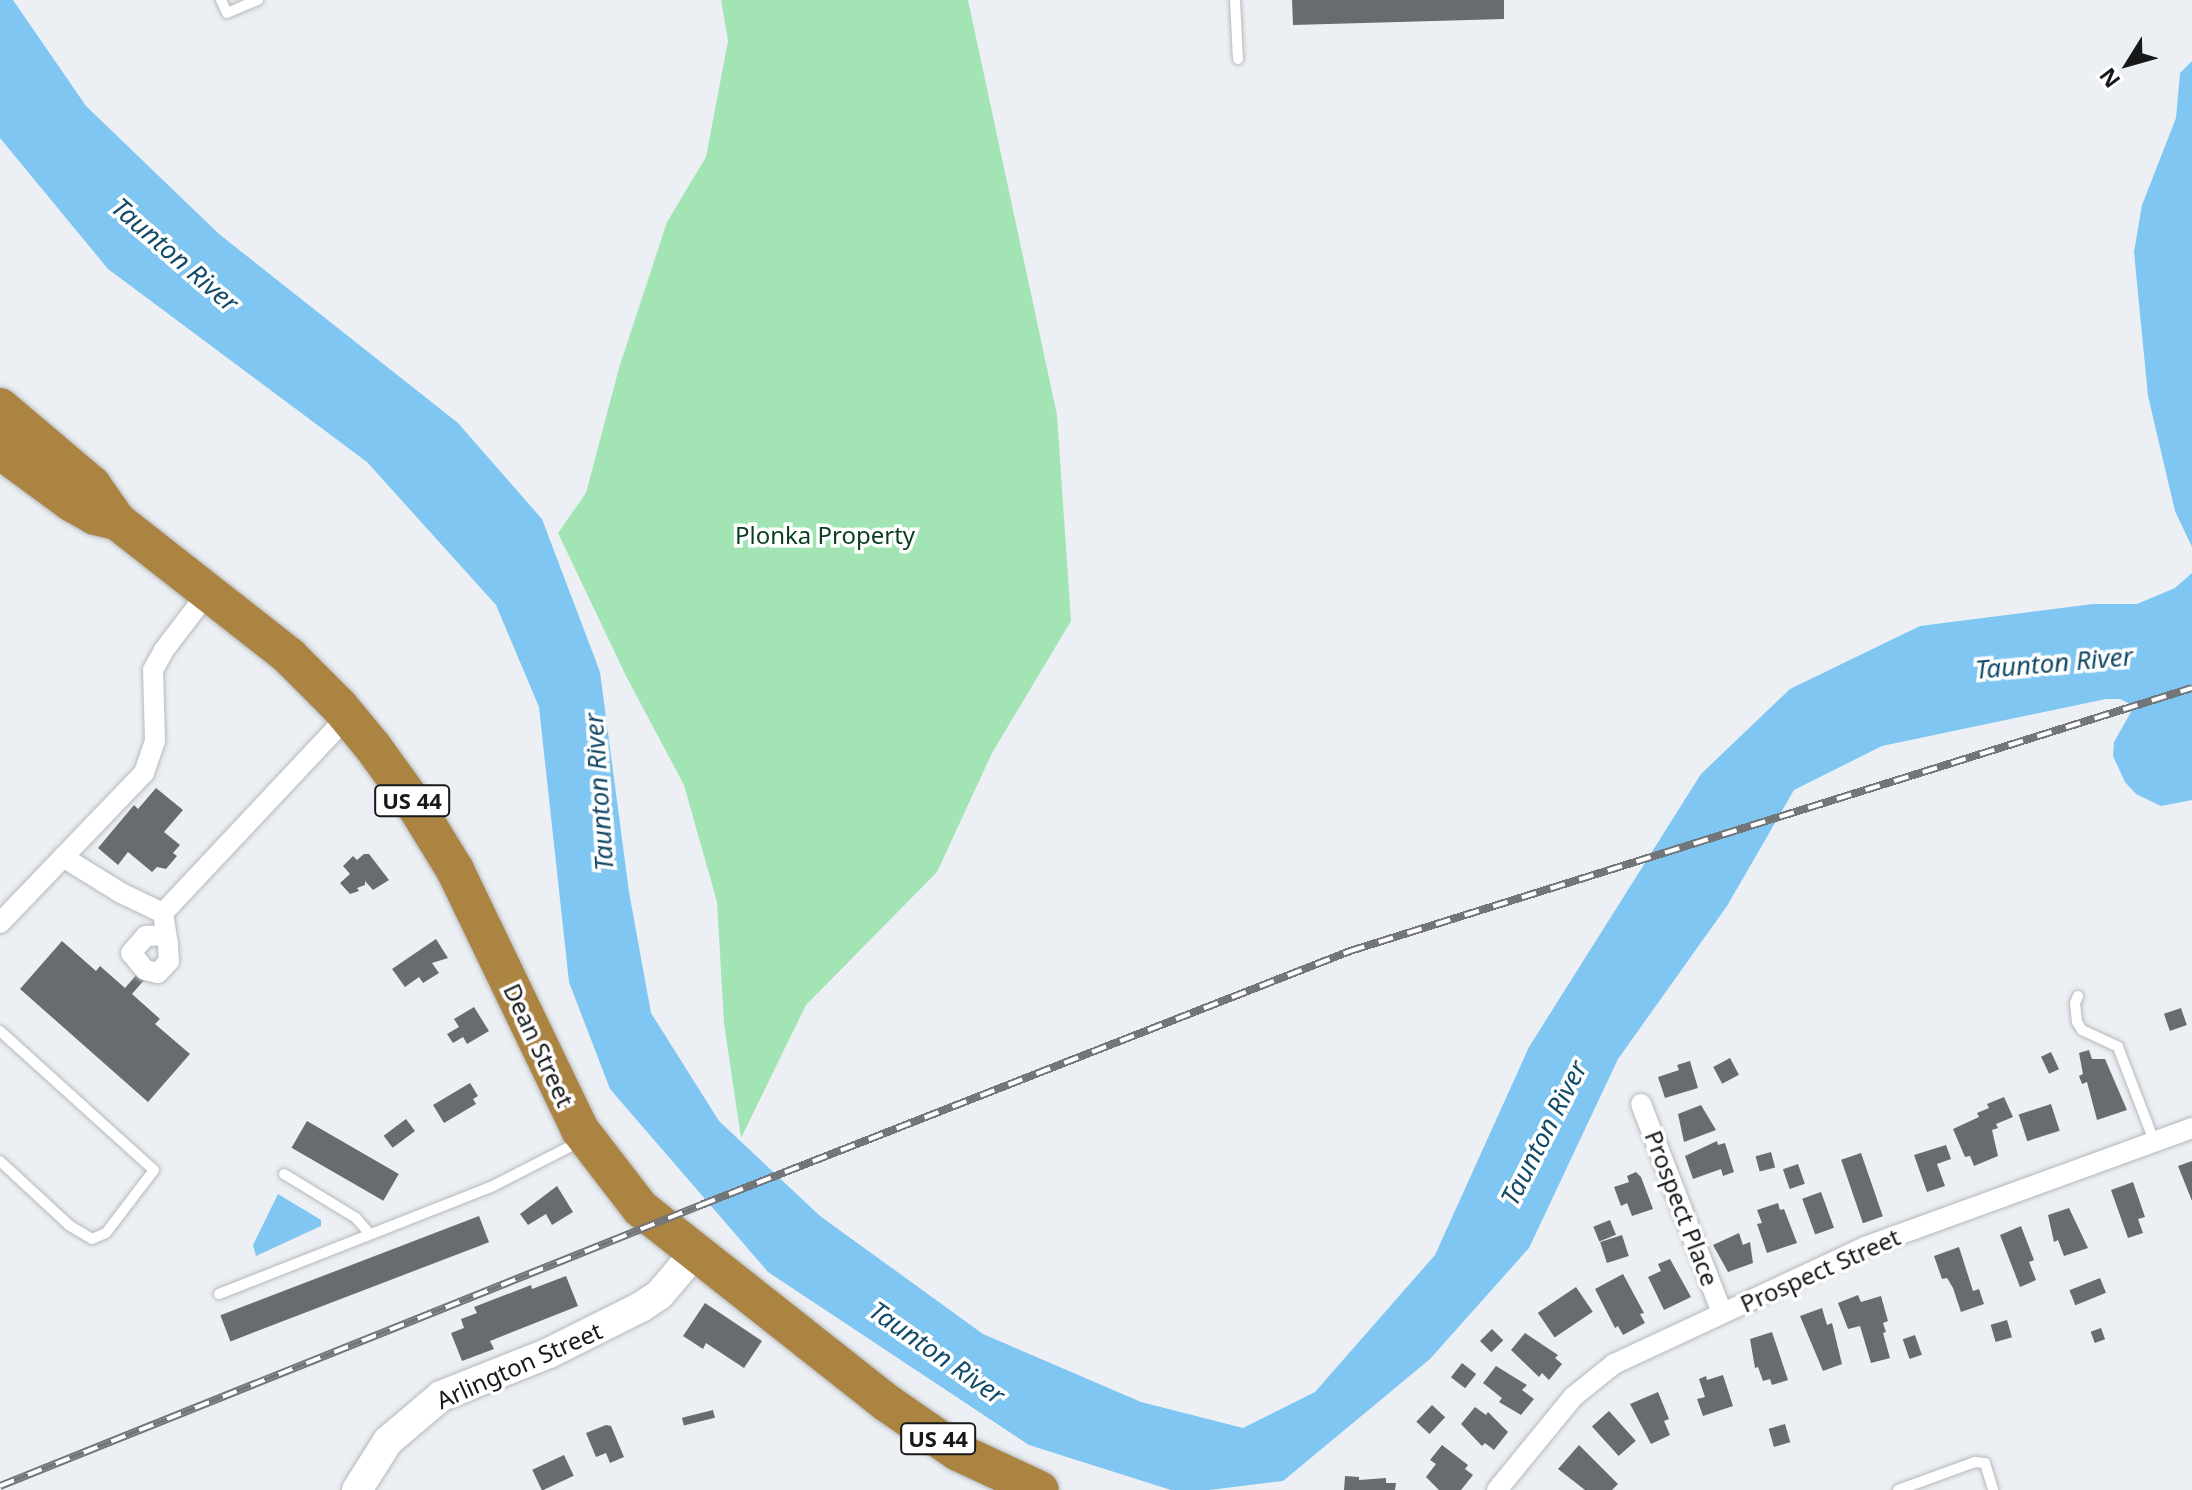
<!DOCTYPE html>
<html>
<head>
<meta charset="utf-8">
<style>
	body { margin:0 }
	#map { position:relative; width:2192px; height:1490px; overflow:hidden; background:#ecf0f4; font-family:"Noto Sans",sans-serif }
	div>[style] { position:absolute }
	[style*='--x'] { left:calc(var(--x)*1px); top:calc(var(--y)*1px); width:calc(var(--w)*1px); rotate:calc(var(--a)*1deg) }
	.green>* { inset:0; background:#a3e4b5 }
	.water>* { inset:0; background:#7fc6f3 }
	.building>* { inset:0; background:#696c6f; transform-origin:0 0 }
	.roads { filter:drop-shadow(0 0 2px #b5b9bd) drop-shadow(0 0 2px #b5b9bd) }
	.lane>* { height:10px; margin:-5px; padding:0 5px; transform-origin:5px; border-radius:5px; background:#fff }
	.street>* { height:20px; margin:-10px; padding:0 10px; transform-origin:10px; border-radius:10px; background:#fff }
	.secondary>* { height:30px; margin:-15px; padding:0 15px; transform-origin:15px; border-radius:15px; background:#fff }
	.highway>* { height:38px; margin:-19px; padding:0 19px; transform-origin:19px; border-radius:19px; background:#ac8442 }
	.rail>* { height:8px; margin-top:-4px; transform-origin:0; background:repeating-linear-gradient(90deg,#fff 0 15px,#737679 0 30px); box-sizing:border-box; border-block:2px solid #737679 }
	span { translate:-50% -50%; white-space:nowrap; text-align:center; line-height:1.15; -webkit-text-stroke:7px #fff; paint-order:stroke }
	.shield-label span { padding:2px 6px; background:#fff; border:2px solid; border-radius:6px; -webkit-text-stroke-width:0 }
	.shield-label { font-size:22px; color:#161819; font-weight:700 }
	.park-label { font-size:24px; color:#093d1f }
	.street-label { font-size:24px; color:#161819 }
	.water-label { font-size:26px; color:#134b69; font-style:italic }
	.north { position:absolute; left:2088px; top:24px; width:80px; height:80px; -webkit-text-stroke:6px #fff; paint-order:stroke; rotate:233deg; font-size:22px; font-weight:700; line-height:32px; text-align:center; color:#161819 }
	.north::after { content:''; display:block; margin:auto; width:28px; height:36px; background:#161819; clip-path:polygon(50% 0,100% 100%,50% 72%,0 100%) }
</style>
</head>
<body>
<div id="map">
	<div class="green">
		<i style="clip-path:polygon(721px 0,968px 0,1057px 415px,1071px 621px,992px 753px,937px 872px,806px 1005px,741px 1138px,724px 1023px,717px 902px,684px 785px,626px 676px,558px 533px,586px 493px,619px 368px,667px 222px,706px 157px,728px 41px)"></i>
	</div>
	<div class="water">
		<i style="clip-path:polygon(0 0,13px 0,86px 106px,219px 234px,458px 423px,542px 519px,600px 672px,629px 892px,651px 1013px,719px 1121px,820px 1216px,983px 1334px,1141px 1402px,1243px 1428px,1315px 1392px,1435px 1255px,1529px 1047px,1701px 774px,1790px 689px,1920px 626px,2093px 604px,2137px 604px,2175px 588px,2192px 573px,2192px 800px,2161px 806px,2136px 794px,2125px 782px,2113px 756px,2114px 742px,2131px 712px,2128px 703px,2120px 699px,2106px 699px,1882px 746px,1794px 790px,1727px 906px,1618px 1059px,1529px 1248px,1430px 1359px,1283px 1481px,1209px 1490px,1171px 1490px,1029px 1445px,768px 1272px,610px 1089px,569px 982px,539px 707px,496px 605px,367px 462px,108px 269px,0 138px)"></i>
		<i style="clip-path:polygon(2192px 61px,2192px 547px,2175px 511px,2148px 396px,2134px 252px,2142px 205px,2176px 118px,2180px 73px)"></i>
		<i style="clip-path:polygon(278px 1194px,321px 1220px,321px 1226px,256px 1256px,253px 1245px)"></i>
	</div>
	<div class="building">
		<i style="clip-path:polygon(1292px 0,1504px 0,1504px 19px,1293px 25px)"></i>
		<i style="clip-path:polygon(156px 788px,183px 810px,164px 832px,180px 845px,173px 853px,177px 856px,166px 869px,157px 867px,152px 872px,128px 852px,118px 865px,98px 848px,134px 805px,138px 809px)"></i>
		<i style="clip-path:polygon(364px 854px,369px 854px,389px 880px,373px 890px,365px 881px,365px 885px,357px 888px,359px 891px,350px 894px,340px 883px,350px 874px,343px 866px,353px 856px,357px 860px)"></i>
		<i style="clip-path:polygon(436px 939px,448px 958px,432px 963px,439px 973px,423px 983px,419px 977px,405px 987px,392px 969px)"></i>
		<i style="clip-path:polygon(62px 941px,96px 971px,100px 966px,125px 988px,138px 973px,145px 979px,132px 994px,160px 1019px,155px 1024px,190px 1054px,148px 1102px,20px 989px)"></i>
		<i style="clip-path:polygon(474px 1007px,489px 1031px,467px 1044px,463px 1037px,453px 1043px,447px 1034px,459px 1027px,454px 1019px)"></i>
		<i style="left:2181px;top:1008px;width:18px;height:18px;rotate:71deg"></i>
		<i style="clip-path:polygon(2089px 1050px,2092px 1059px,2105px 1059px,2127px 1110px,2097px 1120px,2087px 1082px,2082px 1084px,2079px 1076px,2083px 1074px,2079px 1053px)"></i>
		<i style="left:2051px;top:1052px;width:19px;height:11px;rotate:65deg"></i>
		<i style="left:1730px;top:1058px;width:19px;height:19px;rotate:62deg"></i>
		<i style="clip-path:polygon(1690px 1061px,1698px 1088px,1665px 1098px,1658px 1077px,1679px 1070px,1677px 1065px)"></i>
		<i style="clip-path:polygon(470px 1083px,478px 1096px,473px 1099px,476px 1104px,444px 1123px,433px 1105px)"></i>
		<i style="clip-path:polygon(2004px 1097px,2013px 1117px,1996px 1124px,1998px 1128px,1992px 1130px,1998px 1156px,1974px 1166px,1970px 1156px,1965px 1157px,1953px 1129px,1979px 1117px,1977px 1113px,1989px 1108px,1987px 1104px)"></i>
		<i style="left:2051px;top:1104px;width:28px;height:34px;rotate:72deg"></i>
		<i style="clip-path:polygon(1701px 1105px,1716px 1130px,1684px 1142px,1678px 1114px)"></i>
		<i style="left:406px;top:1119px;width:15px;height:28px;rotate:53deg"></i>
		<i style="left:307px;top:1121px;width:106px;height:31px;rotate:30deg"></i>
		<i style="clip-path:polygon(1717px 1141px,1718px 1145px,1725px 1143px,1734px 1172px,1723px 1176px,1721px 1169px,1693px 1179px,1685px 1156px)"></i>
		<i style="clip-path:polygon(1946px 1145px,1951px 1159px,1937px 1164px,1945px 1186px,1927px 1192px,1914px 1155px)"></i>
		<i style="left:1771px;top:1152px;width:16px;height:16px;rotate:75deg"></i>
		<i style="left:1861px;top:1153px;width:67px;height:21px;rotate:71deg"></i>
		<i style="clip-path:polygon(2192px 1161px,2192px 1201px,2178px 1166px)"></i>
		<i style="left:1798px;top:1164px;width:21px;height:16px;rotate:71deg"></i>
		<i style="clip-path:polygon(1636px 1172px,1641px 1177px,1653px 1209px,1632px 1216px,1627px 1203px,1621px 1206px,1614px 1187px,1629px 1182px,1627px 1176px)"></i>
		<i style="clip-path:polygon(2133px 1182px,2145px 1217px,2138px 1219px,2143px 1233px,2128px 1238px,2111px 1190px)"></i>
		<i style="clip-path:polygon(557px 1186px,573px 1212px,552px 1225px,546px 1214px,528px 1225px,520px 1214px)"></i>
		<i style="left:1821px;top:1192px;width:38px;height:20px;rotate:70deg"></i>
		<i style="clip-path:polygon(1778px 1203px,1780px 1210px,1784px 1209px,1797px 1243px,1767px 1253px,1757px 1224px,1762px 1223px,1757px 1210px)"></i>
		<i style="clip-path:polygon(2069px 1208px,2088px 1248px,2064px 1256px,2058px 1240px,2054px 1242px,2048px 1215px)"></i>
		<i style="left:479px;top:1216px;width:28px;height:277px;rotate:69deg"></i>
		<i style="left:1610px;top:1220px;width:16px;height:18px;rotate:68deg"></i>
		<i style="clip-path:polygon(2021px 1226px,2034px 1260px,2029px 1262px,2036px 1280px,2020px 1287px,2000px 1235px)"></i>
		<i style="clip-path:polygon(1739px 1233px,1743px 1245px,1750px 1242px,1753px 1263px,1728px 1272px,1713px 1245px)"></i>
		<i style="left:1622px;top:1235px;width:22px;height:23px;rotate:72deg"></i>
		<i style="clip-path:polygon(1959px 1247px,1973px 1291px,1979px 1289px,1984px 1304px,1961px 1312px,1953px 1288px,1947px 1278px,1942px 1279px,1934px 1256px)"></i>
		<i style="clip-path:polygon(1670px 1259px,1691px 1297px,1664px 1310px,1648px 1277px,1661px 1271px,1658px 1264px)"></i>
		<i style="clip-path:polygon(1623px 1274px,1644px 1313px,1640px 1314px,1645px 1323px,1623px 1335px,1618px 1326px,1615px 1328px,1595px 1289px)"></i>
		<i style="clip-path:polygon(566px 1276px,578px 1306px,490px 1341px,494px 1349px,462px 1361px,451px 1333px,464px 1328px,461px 1319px,477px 1313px,474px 1307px,531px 1285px,532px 1289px)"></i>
		<i style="left:2100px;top:1278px;width:16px;height:33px;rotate:68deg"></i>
		<i style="left:1576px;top:1287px;width:30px;height:46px;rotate:56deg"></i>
		<i style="clip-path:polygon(1858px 1295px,1861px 1302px,1881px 1296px,1888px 1321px,1883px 1323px,1886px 1332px,1883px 1333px,1890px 1358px,1871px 1363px,1860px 1326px,1848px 1329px,1838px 1303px)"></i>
		<i style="clip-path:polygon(705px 1303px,762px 1341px,744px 1368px,706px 1343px,703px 1349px,683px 1336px)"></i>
		<i style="clip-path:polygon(1822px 1308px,1827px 1325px,1832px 1323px,1842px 1364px,1823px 1371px,1800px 1316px)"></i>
		<i style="left:2007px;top:1320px;width:18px;height:17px;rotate:74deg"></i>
		<i style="left:2101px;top:1328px;width:12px;height:11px;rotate:70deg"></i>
		<i style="left:1492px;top:1329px;width:16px;height:17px;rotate:45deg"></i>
		<i style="clip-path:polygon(1772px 1332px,1788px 1380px,1772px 1385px,1770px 1379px,1763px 1381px,1758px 1367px,1755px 1368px,1750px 1339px)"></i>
		<i style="clip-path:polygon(1525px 1333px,1558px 1355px,1555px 1358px,1562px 1364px,1549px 1380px,1542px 1373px,1539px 1377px,1511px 1350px)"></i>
		<i style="left:1915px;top:1335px;width:21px;height:13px;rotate:71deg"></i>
		<i style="left:1462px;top:1363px;width:18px;height:18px;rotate:38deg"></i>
		<i style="clip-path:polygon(1496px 1366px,1527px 1385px,1522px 1390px,1534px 1399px,1521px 1415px,1499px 1402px,1502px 1398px,1483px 1383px)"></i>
		<i style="clip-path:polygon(1723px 1375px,1733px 1406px,1703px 1416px,1697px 1399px,1705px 1397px,1699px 1379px,1706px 1376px,1707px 1380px)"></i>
		<i style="clip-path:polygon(1658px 1392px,1669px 1419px,1664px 1421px,1670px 1435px,1651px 1444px,1630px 1404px)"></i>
		<i style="left:1432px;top:1405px;width:18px;height:23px;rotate:43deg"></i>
		<i style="clip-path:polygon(1475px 1407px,1486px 1415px,1488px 1412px,1508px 1432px,1494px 1450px,1485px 1443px,1482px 1446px,1461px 1424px)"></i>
		<i style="left:713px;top:1410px;width:8px;height:32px;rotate:76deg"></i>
		<i style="left:1609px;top:1411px;width:40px;height:23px;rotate:48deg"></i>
		<i style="left:1785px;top:1424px;width:19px;height:17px;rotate:74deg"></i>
		<i style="clip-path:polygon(606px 1425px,611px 1426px,624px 1457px,610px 1463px,606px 1453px,596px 1457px,586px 1433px)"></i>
		<i style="clip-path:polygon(1442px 1445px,1468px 1465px,1465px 1469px,1473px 1475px,1461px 1490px,1439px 1490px,1426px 1477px,1436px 1464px,1430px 1460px)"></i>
		<i style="clip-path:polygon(1579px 1445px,1618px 1484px,1612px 1490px,1585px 1490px,1558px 1469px)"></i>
		<i style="left:564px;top:1455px;width:23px;height:35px;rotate:65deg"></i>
		<i style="clip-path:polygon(1345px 1476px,1359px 1477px,1359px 1480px,1386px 1478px,1386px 1483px,1396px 1483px,1395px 1490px,1344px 1490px)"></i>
	</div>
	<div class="roads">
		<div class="lane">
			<i style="--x:221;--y:0;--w:14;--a:65"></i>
			<i style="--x:227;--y:13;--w:34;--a:-23"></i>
			<i style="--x:1235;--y:0;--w:59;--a:87.1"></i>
			<i style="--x:2078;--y:996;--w:8;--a:113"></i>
			<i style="--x:2075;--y:1003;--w:19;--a:84"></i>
			<i style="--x:2077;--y:1022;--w:9;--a:58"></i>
			<i style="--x:2082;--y:1030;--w:40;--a:25"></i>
			<i style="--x:2118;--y:1047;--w:101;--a:69"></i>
			<i style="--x:0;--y:1031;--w:207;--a:42.1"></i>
			<i style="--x:154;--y:1170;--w:79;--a:127.3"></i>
			<i style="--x:106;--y:1233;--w:15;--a:157"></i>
			<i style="--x:92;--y:1239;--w:27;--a:-149"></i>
			<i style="--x:69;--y:1225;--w:94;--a:-137.2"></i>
			<i style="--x:284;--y:1174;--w:84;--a:31.4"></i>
			<i style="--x:356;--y:1218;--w:20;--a:49"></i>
			<i style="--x:219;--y:1294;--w:292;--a:-21.5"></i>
			<i style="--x:491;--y:1187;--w:101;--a:-27.1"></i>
			<i style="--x:1898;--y:1490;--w:82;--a:-20"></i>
			<i style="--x:1975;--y:1462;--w:10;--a:6"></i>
			<i style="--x:1985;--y:1463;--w:28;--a:73"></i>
		</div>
		<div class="street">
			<i style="--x:63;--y:857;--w:68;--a:31.8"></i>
			<i style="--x:121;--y:893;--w:47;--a:25.5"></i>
			<i style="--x:163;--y:913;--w:270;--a:-46.8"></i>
			<i style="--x:163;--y:913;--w:31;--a:81"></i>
			<i style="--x:168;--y:944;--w:17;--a:87"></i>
			<i style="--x:169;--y:961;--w:16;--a:133"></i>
			<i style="--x:158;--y:973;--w:13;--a:-167"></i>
			<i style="--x:145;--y:970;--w:22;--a:-129"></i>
			<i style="--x:131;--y:953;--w:23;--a:-49"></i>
			<i style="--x:146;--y:936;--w:20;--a:-3"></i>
			<i style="--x:0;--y:923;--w:208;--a:-46.2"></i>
			<i style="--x:144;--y:773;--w:34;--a:-71"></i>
			<i style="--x:155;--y:741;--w:71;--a:-91.6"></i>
			<i style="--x:153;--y:670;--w:23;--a:-61"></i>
			<i style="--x:164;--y:650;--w:74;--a:-52.7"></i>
			<i style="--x:1641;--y:1104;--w:224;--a:68.8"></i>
			<i style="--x:1497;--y:1490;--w:120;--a:-50.7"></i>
			<i style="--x:1573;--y:1397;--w:53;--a:-38.8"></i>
			<i style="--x:1614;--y:1364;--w:277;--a:-25"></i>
			<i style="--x:1865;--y:1247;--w:348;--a:-20"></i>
		</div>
		<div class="secondary">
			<i style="--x:357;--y:1490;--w:58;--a:-57.7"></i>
			<i style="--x:388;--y:1441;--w:70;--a:-40.3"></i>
			<i style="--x:441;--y:1396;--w:116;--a:-21.7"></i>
			<i style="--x:549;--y:1353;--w:103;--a:-26.6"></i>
			<i style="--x:641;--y:1307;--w:22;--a:-34"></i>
			<i style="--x:659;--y:1295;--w:54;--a:-49.5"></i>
		</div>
		<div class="highway">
			<i style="--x:0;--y:407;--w:121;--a:40.3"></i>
			<i style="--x:92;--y:485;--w:44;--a:55.2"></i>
			<i style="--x:117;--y:521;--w:219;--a:38.1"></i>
			<i style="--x:289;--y:656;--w:71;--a:45"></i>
			<i style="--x:339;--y:706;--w:53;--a:50.3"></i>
			<i style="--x:373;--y:747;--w:75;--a:54.2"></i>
			<i style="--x:417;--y:808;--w:73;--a:58.5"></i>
			<i style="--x:455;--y:870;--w:288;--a:64.3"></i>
			<i style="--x:580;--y:1130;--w:98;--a:52.4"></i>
			<i style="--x:640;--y:1208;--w:315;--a:38.3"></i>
			<i style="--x:887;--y:1403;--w:86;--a:34.6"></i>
			<i style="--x:958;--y:1452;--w:90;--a:24.9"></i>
			<i style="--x:0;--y:450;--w:89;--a:36.4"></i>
			<i style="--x:72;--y:503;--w:26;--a:29"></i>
			<i style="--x:95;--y:516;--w:23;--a:13"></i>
		</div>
	</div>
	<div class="rail">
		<i style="--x:0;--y:1486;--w:755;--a:-21.84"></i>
		<i style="--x:701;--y:1205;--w:697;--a:-21.37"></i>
		<i style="--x:1350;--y:951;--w:882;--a:-17.35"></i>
	</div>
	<div class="shield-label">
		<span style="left:412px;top:801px">US 44</span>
		<span style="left:938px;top:1439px">US 44</span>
	</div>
	<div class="park-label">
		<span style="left:825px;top:535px">Plonka Property</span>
	</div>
	<div class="street-label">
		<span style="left:539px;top:1045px;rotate:65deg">Dean Street</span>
		<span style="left:1682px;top:1208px;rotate:69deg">Prospect Place</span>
		<span style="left:1820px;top:1270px;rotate:-24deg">Prospect Street</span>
		<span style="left:519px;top:1365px;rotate:-24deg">Arlington Street</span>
	</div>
	<div class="water-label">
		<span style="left:175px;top:255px;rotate:41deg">Taunton River</span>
		<span style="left:2054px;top:663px;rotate:-5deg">Taunton River</span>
		<span style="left:599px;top:792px;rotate:-94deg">Taunton River</span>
		<span style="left:1544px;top:1133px;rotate:-63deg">Taunton River</span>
		<span style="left:937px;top:1353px;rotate:35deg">Taunton River</span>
	</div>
	<div class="north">N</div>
</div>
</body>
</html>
